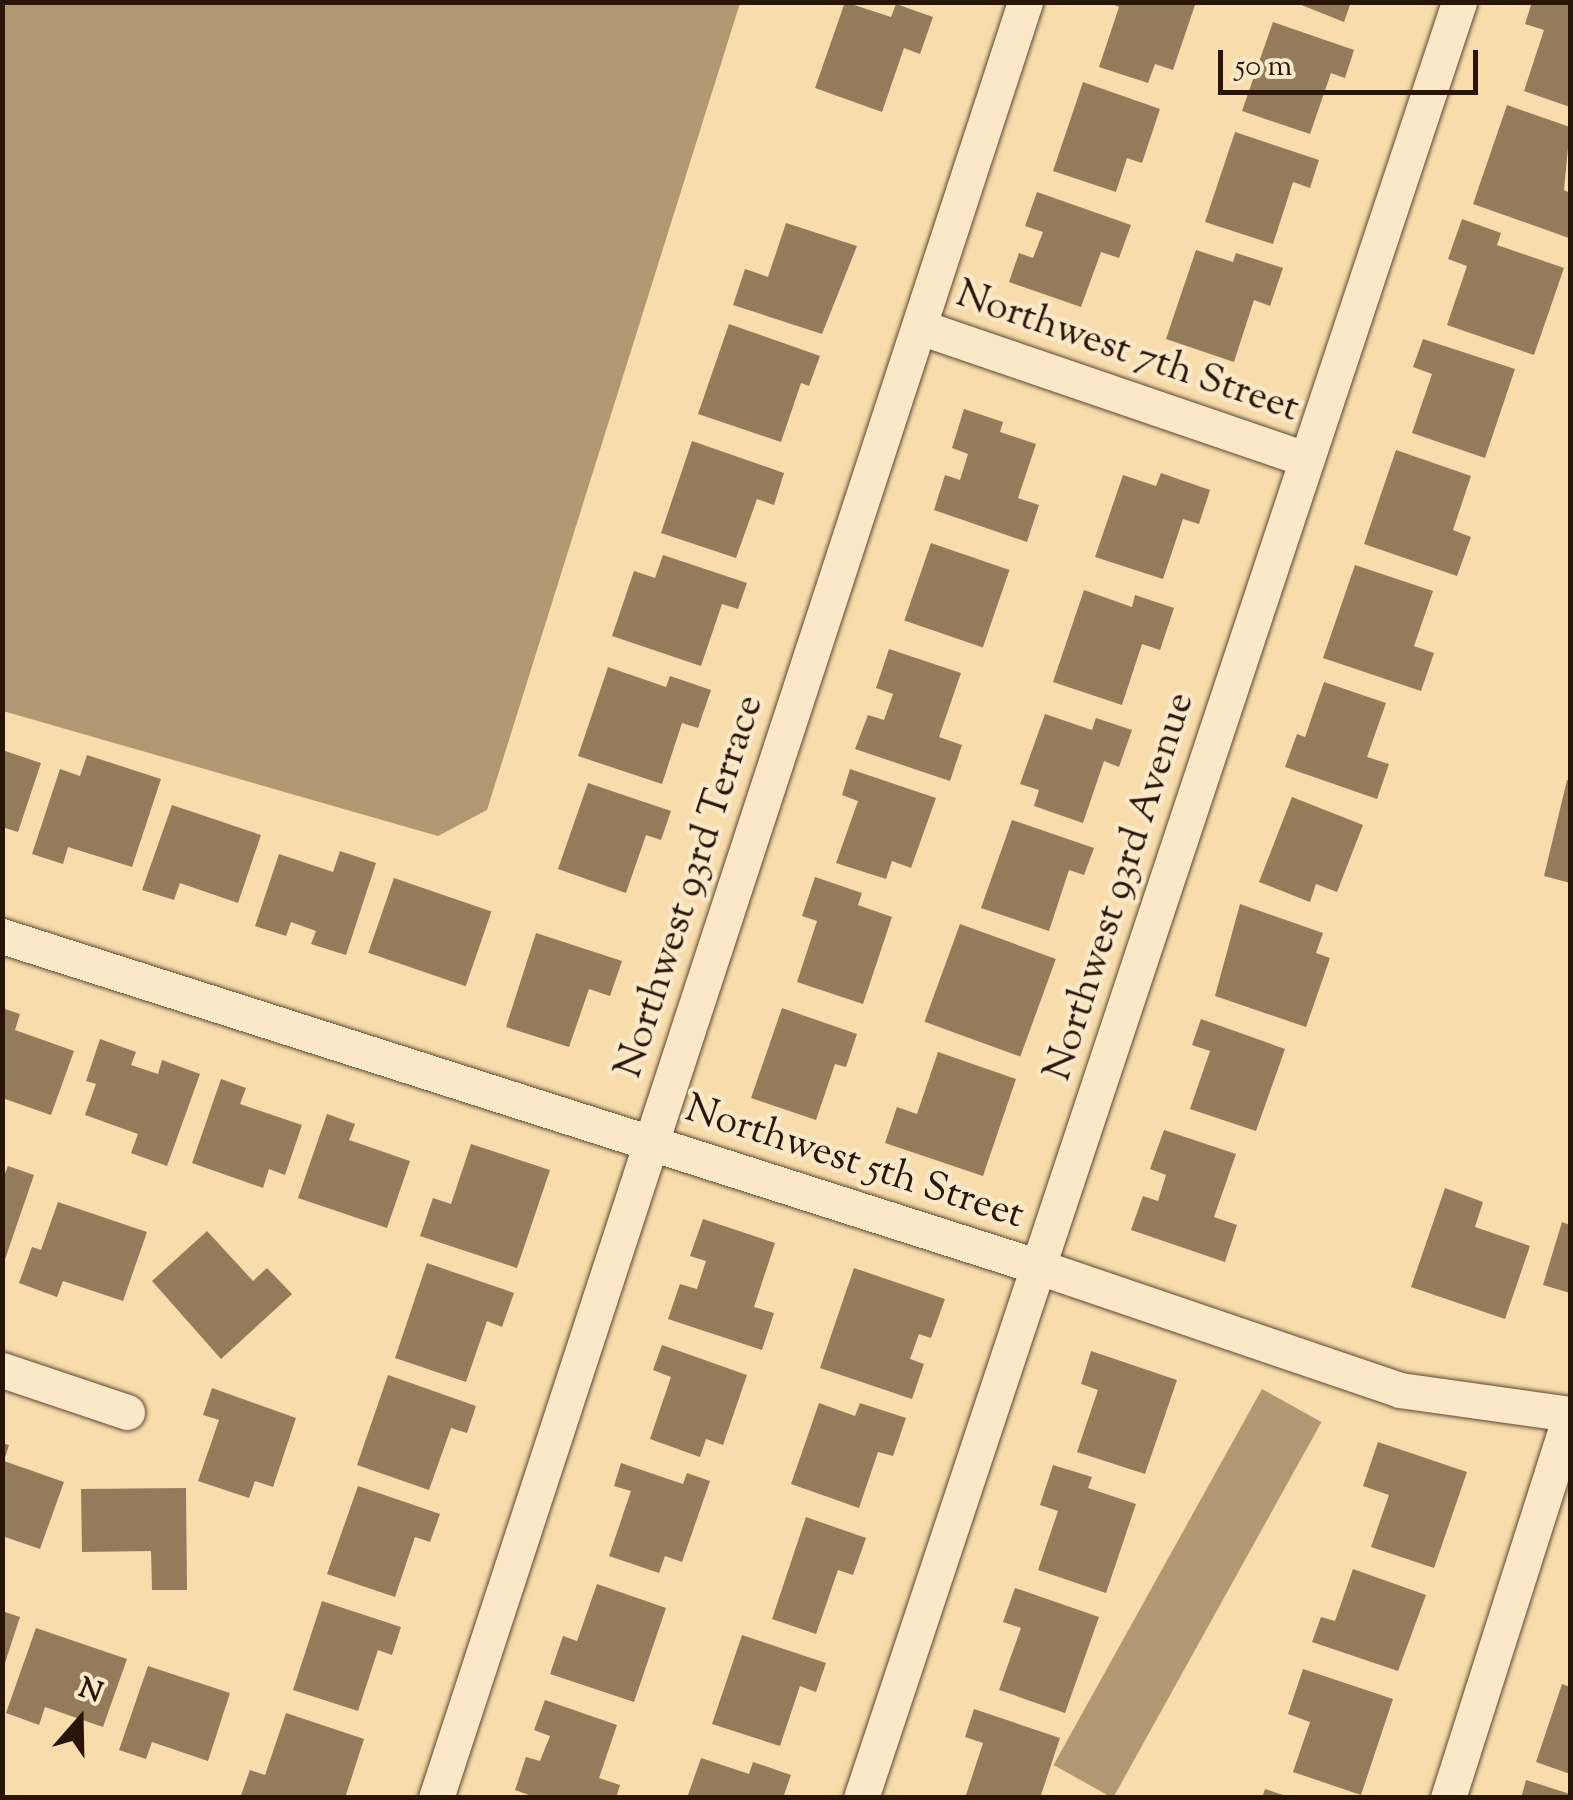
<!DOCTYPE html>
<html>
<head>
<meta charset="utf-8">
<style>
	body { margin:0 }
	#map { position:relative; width:1573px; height:1800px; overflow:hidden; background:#f8dcab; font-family:"Sorts Mill Goudy",serif }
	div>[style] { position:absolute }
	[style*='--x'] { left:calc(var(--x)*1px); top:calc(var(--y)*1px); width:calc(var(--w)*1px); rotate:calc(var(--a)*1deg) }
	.water>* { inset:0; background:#b19873; transform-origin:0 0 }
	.building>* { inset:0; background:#947c5b; transform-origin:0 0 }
	.roads { filter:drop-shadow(0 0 2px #5c472e) drop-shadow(0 0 2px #5c472e) }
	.street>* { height:35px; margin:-17.5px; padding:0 17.5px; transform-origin:17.5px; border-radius:17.5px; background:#fae8c8 }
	span { translate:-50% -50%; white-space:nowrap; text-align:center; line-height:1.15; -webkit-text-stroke:9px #fae8c8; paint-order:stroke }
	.street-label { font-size:40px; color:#281505 }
	.frame { position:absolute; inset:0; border:5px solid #281505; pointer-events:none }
	.north { position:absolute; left:30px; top:1670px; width:100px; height:100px; -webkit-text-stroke:8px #fae8c8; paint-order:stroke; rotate:20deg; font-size:28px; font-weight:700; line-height:40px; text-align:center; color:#281505 }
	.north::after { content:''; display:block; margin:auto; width:35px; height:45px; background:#281505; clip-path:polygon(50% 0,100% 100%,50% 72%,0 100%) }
	.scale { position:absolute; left:1218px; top:50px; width:260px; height:45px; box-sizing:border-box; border:5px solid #281505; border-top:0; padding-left:12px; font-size:30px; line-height:35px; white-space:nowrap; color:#281505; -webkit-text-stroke:8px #fae8c8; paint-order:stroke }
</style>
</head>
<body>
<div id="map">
	<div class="water">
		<i style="clip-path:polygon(2px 3px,740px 3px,487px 810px,438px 836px,3px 711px)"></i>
		<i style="left:1262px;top:1389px;width:68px;height:430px;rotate:29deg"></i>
	</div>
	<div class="building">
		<i style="clip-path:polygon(845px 2px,891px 17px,896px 4px,933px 17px,920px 54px,904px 48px,882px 112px,815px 88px)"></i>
		<i style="clip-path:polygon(1109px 2px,1196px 2px,1173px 70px,1155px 64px,1148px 83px,1099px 67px,1119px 7px)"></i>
		<i style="clip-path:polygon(1294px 2px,1351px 2px,1344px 22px)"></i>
		<i style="clip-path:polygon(1532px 2px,1570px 2px,1570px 107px,1524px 91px,1544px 30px,1525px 24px)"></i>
		<i style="clip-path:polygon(1273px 22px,1354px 50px,1345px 78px,1331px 73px,1310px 134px,1242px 111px)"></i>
		<i style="clip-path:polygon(1083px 82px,1160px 109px,1142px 163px,1127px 158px,1116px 192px,1053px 171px)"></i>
		<i style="clip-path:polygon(1507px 105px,1570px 127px,1564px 190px,1570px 193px,1569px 238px,1473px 204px)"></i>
		<i style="clip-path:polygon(1235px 132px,1319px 160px,1310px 188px,1293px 182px,1273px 244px,1205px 222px)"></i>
		<i style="clip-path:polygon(1037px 192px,1131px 225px,1119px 258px,1101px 252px,1081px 307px,1009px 282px,1019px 253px,1033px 258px,1043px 232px,1025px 226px)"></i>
		<i style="clip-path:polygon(1462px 219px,1501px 233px,1497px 245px,1564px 268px,1534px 355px,1447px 325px,1467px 266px,1448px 259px)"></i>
		<i style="clip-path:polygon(786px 223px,857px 246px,822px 334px,733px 305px,745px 269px,768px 277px)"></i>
		<i style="clip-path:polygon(1196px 250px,1233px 262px,1236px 253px,1283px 268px,1270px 306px,1254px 300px,1234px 362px,1166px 339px)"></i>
		<i style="clip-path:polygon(729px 324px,820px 356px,809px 386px,801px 383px,781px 442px,698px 414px)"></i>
		<i style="clip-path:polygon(1423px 339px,1515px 369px,1485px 458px,1412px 433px,1432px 374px,1413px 367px)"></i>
		<i style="clip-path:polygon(964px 409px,1003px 422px,1000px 432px,1036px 444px,1018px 498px,1039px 505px,1027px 542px,934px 510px,945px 475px,960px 480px,968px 454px,952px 448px)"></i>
		<i style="clip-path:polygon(692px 441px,784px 473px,774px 505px,757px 499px,736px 558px,661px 533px)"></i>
		<i style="clip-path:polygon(1396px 450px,1471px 476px,1453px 530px,1471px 537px,1457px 576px,1364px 544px)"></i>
		<i style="clip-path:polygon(1161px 473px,1210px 490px,1199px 524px,1183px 519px,1163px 579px,1095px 557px,1123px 475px,1156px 486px)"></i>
		<i style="left:931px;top:543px;width:83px;height:82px;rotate:19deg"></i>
		<i style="clip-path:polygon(663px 555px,747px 583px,738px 609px,722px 604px,701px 666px,612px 636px,634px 571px,655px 578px)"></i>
		<i style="clip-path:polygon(1355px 565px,1433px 591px,1414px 646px,1434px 653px,1421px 691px,1323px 658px)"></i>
		<i style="clip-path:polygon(1084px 590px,1132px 607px,1135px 595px,1174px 608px,1160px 650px,1142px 644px,1122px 705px,1053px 682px)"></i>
		<i style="clip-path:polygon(889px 649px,961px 673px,939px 737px,962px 745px,950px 781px,855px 749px,868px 715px,884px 720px,893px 694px,876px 688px)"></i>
		<i style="clip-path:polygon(608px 667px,666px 687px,670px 676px,711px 690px,698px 728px,682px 723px,662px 784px,578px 756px)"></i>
		<i style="clip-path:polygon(1324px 682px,1386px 703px,1367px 757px,1389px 764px,1377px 799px,1285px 767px,1297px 734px,1305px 737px)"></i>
		<i style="clip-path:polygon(1045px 714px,1092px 730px,1096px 718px,1132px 730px,1119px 767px,1104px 761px,1083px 823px,1034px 806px,1039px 790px,1020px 784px)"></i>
		<i style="clip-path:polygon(2px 750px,41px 763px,18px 832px,2px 827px)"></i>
		<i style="clip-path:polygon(87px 755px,161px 779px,132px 867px,68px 847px,63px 864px,32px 854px,60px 769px,80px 776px)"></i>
		<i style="clip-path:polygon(850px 769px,936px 798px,911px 868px,892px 861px,886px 879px,836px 863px,858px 801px,842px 795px)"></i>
		<i style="clip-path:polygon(1567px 780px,1570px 781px,1570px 883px,1544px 876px)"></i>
		<i style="clip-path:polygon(588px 783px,671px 811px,661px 840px,646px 835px,626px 893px,558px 869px)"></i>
		<i style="clip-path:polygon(1292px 797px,1363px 825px,1337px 892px,1316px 884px,1310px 902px,1259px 882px)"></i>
		<i style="clip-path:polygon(172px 805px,261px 835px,238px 903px,180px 883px,174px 900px,142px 890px)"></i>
		<i style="clip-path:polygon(1012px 820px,1094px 848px,1084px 875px,1069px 870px,1049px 931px,981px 908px)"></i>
		<i style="clip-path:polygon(340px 851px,376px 863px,346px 955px,311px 944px,316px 931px,291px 922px,286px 936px,255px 926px,279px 854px,333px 872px)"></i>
		<i style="clip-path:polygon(815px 877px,862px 893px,858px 905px,892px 917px,863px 1004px,797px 982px,817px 921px,802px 916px)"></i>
		<i style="left:394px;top:878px;width:103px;height:79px;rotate:19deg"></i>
		<i style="clip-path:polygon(1240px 904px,1323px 933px,1316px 953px,1330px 958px,1306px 1027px,1215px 996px)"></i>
		<i style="left:960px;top:924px;width:102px;height:104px;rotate:20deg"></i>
		<i style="clip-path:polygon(536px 933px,622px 961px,610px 996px,589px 989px,569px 1047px,506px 1027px)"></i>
		<i style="clip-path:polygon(2px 1008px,20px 1014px,15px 1030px,74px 1051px,51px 1115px,2px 1098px)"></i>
		<i style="clip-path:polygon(782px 1008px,857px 1034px,846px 1067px,835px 1064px,816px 1120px,751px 1098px)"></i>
		<i style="clip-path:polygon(1201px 1019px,1285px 1049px,1256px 1131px,1190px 1109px,1210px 1051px,1192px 1045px)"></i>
		<i style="clip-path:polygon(100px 1039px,136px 1052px,131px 1065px,158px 1074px,162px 1060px,200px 1074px,167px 1166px,131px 1153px,138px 1134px,85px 1115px,96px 1084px,86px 1081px)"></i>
		<i style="clip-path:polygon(938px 1052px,1016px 1079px,983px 1176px,885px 1143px,897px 1107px,917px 1114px)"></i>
		<i style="clip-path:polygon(221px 1079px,246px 1088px,240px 1104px,302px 1125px,285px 1175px,269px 1169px,263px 1188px,192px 1163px)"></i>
		<i style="clip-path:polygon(327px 1114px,355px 1124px,349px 1140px,410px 1161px,387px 1228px,298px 1198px)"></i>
		<i style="clip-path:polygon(1164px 1130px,1236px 1154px,1214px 1217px,1237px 1225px,1225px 1262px,1131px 1230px,1143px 1196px,1158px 1201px,1166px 1175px,1150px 1169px)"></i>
		<i style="clip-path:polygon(471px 1144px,550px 1170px,517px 1268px,420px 1236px,433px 1198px,451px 1204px)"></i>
		<i style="clip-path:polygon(8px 1166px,34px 1175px,3px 1265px,2px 1181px)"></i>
		<i style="clip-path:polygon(1445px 1188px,1483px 1202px,1475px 1227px,1530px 1246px,1505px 1319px,1411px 1287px)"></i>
		<i style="clip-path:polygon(58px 1202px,147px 1232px,123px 1301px,63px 1281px,57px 1297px,19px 1283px,32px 1247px,41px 1250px)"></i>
		<i style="clip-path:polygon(703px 1219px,775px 1243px,754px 1307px,774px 1313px,762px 1350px,668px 1319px,680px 1284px,697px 1289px,706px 1261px,690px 1256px)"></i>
		<i style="clip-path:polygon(1562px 1222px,1570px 1225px,1570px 1293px,1543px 1285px)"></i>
		<i style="clip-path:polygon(207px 1231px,253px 1281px,267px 1268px,292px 1294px,221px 1359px,152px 1281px)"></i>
		<i style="clip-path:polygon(427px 1263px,514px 1293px,502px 1327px,487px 1321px,466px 1382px,395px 1358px)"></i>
		<i style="clip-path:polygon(854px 1268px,945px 1299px,931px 1338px,919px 1334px,910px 1359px,924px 1364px,912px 1399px,820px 1368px)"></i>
		<i style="clip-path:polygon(662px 1345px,747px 1375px,723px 1445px,706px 1439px,700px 1457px,650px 1439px,671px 1377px,653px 1370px)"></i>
		<i style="clip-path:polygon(1091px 1351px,1177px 1380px,1145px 1474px,1077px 1452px,1098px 1390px,1081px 1384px)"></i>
		<i style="clip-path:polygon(388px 1375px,476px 1406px,467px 1433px,451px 1428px,429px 1490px,357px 1465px)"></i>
		<i style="clip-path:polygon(212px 1388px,296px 1418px,273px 1487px,255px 1481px,249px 1498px,198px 1481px,219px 1420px,203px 1415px)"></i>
		<i style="clip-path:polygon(819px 1403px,855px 1416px,860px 1403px,906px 1418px,893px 1456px,878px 1452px,859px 1508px,791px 1484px)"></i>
		<i style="clip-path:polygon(1378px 1442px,1467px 1472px,1434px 1568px,1371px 1547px,1389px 1495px,1363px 1486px)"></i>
		<i style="clip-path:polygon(2px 1443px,9px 1445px,4px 1461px,64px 1482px,40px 1549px,2px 1536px)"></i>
		<i style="clip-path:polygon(621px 1463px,683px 1484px,687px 1473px,710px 1481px,682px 1562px,665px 1556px,659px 1573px,609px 1556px,631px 1491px,614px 1486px)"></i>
		<i style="clip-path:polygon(1053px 1465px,1092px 1477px,1088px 1488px,1136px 1504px,1106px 1593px,1038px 1570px,1058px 1511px,1040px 1505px)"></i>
		<i style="clip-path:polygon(358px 1486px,440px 1514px,430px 1542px,415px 1537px,395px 1597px,327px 1574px)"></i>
		<i style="clip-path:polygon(186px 1488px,187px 1590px,152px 1590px,151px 1551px,82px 1552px,81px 1489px)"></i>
		<i style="clip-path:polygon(806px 1517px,866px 1538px,853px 1575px,838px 1570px,816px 1634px,772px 1619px)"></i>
		<i style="clip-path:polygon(1353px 1569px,1426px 1595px,1398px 1671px,1312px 1642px,1321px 1617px,1335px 1621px)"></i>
		<i style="clip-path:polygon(597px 1584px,666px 1608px,634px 1702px,550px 1674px,563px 1636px,577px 1641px)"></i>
		<i style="clip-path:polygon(1015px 1588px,1099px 1617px,1065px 1713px,999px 1690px,1021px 1628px,1003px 1622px)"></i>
		<i style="clip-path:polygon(322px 1601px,401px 1627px,392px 1655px,378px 1650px,358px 1711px,293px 1690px)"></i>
		<i style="clip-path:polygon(2px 1611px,20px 1617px,3px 1669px,2px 1669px)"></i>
		<i style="clip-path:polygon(36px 1628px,127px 1659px,103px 1727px,45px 1707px,39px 1725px,6px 1713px)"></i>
		<i style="clip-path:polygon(742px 1635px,826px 1663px,816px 1692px,800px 1686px,780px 1746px,712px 1724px)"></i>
		<i style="clip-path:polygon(148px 1666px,230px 1693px,208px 1761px,152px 1742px,146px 1759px,119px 1750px)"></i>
		<i style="clip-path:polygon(1303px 1669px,1393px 1699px,1361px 1795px,1293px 1772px,1310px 1722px,1288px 1714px)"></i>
		<i style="clip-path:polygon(1562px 1684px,1570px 1687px,1570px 1774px,1536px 1762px)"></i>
		<i style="clip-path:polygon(545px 1700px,617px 1725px,599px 1778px,620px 1785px,616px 1798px,537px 1798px,515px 1790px,526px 1757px,540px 1761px,550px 1736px,534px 1730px)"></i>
		<i style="clip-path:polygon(974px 1709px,1060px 1738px,1040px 1798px,965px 1798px,983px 1743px,965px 1737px)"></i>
		<i style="clip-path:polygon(286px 1713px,364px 1739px,345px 1798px,240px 1798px,250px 1770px,265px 1775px)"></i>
		<i style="clip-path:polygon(701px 1758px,749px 1774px,753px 1762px,791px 1775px,783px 1798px,687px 1798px)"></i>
		<i style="clip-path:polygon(1526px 1780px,1570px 1794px,1570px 1798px,1521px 1798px)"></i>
		<i style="clip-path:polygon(1265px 1789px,1289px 1797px,1289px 1798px,1262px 1798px)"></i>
	</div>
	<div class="roads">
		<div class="street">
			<i style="--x:920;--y:327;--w:407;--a:18.9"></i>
			<i style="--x:2;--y:936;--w:1092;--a:17.7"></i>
			<i style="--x:1042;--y:1268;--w:378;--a:18.8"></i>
			<i style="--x:1400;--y:1390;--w:172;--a:8"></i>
			<i style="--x:2;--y:1370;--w:132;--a:18.6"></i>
			<i style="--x:436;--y:1798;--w:1890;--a:-71.84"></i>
			<i style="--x:861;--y:1798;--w:1893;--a:-71.58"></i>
			<i style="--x:1448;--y:1798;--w:402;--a:-72.3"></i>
		</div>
	</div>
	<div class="street-label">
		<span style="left:1127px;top:353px;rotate:19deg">Northwest 7th Street</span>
		<span style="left:691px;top:887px;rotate:-72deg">Northwest 93rd Terrace</span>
		<span style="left:1121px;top:887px;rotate:-72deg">Northwest 93rd Avenue</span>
		<span style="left:854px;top:1164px;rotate:18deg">Northwest 5th Street</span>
	</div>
	<div class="frame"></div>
	<div class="north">N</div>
	<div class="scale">50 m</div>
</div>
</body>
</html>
